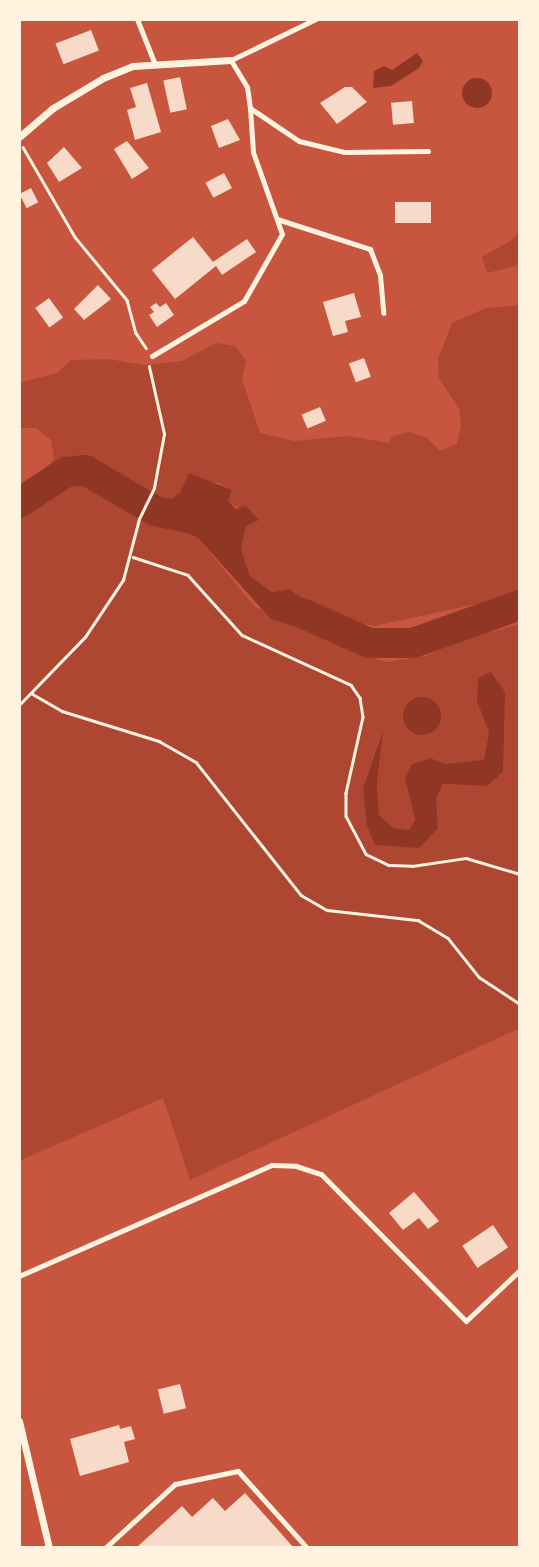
<!DOCTYPE html>
<html>
<head>
<meta charset="utf-8">
<style>
	body { margin:0 }
	#map { position:relative; width:539px; height:1567px; overflow:hidden; background:#c8553d; font-family:Arial,sans-serif }
	div>[style] { position:absolute }
	[style*='--x'] { left:calc(var(--x)*1px); top:calc(var(--y)*1px); width:calc(var(--w)*1px); rotate:calc(var(--a)*1deg) }
	.green>* { inset:0; background:#ae4732 }
	.water>* { inset:0; background:#8f3625 }
	.round { border-radius:50% }
	.river>* { height:30px; margin:-15px; padding:0 15px; transform-origin:15px; border-radius:15px; background:#8f3625 }
	.building>* { inset:0; background:#f7dbc8; transform-origin:0 0 }
	.path>* { height:2.5px; margin:-1.25px; padding:0 1.25px; transform-origin:1.25px; border-radius:1.25px; background:#fff3e0 }
	.service>* { height:5px; margin:-2.5px; padding:0 2.5px; transform-origin:2.5px; border-radius:2.5px; background:#fff3e0 }
	.minor>* { height:7px; margin:-3.5px; padding:0 3.5px; transform-origin:3.5px; border-radius:3.5px; background:#fff3e0 }
	span { translate:-50% -50%; white-space:nowrap; text-align:center; line-height:1.15; -webkit-text-stroke:7px #fff3e0; paint-order:stroke }
	.frame { position:absolute; inset:0; border:21px solid #fff3e0; pointer-events:none }
</style>
</head>
<body>
<div id="map">
	<div class="green">
		<i style="clip-path:polygon(520px 226px,520px 265px,487px 273px,482px 257px,515px 238px)"></i>
		<i style="clip-path:polygon(evenodd,520px 305px,520px 595px,374px 626px,328px 616px,289px 589px,272px 592px,250px 576px,241px 549px,246px 526px,259px 520px,227px 501px,232px 490px,219px 483px,203px 482px,150px 514px,198px 538px,255px 607px,342px 640px,338px 635px,368px 657px,387px 662px,426px 656px,462px 640px,520px 624px,520px 1028px,190px 1180px,163px 1098px,19px 1161px,19px 513px,33px 502px,30px 485px,54px 459px,51px 440px,36px 428px,19px 428px,19px 383px,57px 373px,71px 360px,108px 359px,144px 365px,182px 361px,216px 343px,235px 346px,246px 360px,242px 379px,260px 433px,294px 441px,348px 436px,389px 443px,392px 436px,410px 432px,427px 438px,440px 451px,457px 444px,461px 426px,459px 409px,439px 378px,438px 359px,452px 323px,486px 308px,520px 305px,489px 732px,487px 786px,443px 784px,436px 798px,438px 828px,375px 845px,363px 788px,381px 733px,377px 783px,379px 815px,393px 828px,409px 830px,415px 820px,405px 778px,430px 758px,446px 764px,484px 761px,489px 732px)"></i>
	</div>
	<div class="water">
		<i style="clip-path:polygon(417px 53px,423px 61px,419px 68px,391px 86px,373px 88px,374px 71px,384px 66px,392px 70px)"></i>
		<i class="round" style="left:462px;top:78px;width:30px;height:30px"></i>
		<i style="clip-path:polygon(189px 473px,232px 490px,228px 501px,236px 509px,246px 506px,259px 520px,246px 526px,241px 549px,250px 576px,272px 592px,289px 589px,328px 616px,337px 617px,343px 641px,271px 619px,198px 538px,149px 514px,180px 493px)"></i>
		<i style="clip-path:polygon(491px 672px,505px 692px,503px 772px,487px 786px,443px 784px,436px 798px,438px 828px,419px 848px,375px 845px,367px 826px,363px 788px,383px 730px,377px 783px,379px 815px,393px 828px,409px 830px,415px 820px,405px 778px,411px 765px,430px 758px,446px 764px,484px 760px,489px 732px,477px 701px,478px 678px)"></i>
		<i class="round" style="left:403px;top:697px;width:38px;height:38px"></i>
	</div>
	<div class="river">
		<i style="--x:19;--y:503;--w:56;--a:-33.4"></i>
		<i style="--x:66;--y:472;--w:19;--a:-6"></i>
		<i style="--x:85;--y:470;--w:81;--a:30.4"></i>
		<i style="--x:155;--y:511;--w:38;--a:12"></i>
		<i style="--x:302;--y:613;--w:73;--a:24.1"></i>
		<i style="--x:369;--y:643;--w:44;--a:0"></i>
		<i style="--x:413;--y:643;--w:114;--a:-19.6"></i>
	</div>
	<div class="building">
		<i style="left:91px;top:30px;width:22px;height:38px;rotate:69deg"></i>
		<i style="left:180px;top:77px;width:33px;height:17px;rotate:78deg"></i>
		<i style="clip-path:polygon(147px 83px,161px 132px,135px 140px,127px 110px,136px 107px,130px 88px)"></i>
		<i style="clip-path:polygon(345px 87px,352px 87px,367px 102px,337px 124px,320px 103px)"></i>
		<i style="left:412px;top:101px;width:22px;height:21px;rotate:85deg"></i>
		<i style="clip-path:polygon(228px 119px,240px 140px,219px 148px,211px 126px)"></i>
		<i style="clip-path:polygon(127px 141px,149px 168px,132px 179px,114px 149px)"></i>
		<i style="clip-path:polygon(64px 147px,82px 168px,59px 182px,47px 163px)"></i>
		<i style="left:224px;top:173px;width:17px;height:21px;rotate:62deg"></i>
		<i style="left:31px;top:188px;width:16px;height:13px;rotate:63deg"></i>
		<i style="left:431px;top:202px;width:21px;height:36px;rotate:90deg"></i>
		<i style="clip-path:polygon(193px 237px,213px 262px,247px 239px,256px 252px,222px 275px,216px 266px,175px 299px,152px 270px)"></i>
		<i style="clip-path:polygon(98px 285px,111px 299px,84px 320px,74px 309px)"></i>
		<i style="clip-path:polygon(354px 293px,361px 317px,345px 321px,348px 332px,333px 336px,323px 302px)"></i>
		<i style="left:49px;top:298px;width:24px;height:17px;rotate:54deg"></i>
		<i style="clip-path:polygon(156px 303px,160px 307px,166px 303px,174px 315px,157px 327px,149px 315px,154px 312px,150px 307px)"></i>
		<i style="left:364px;top:358px;width:20px;height:16px;rotate:70deg"></i>
		<i style="left:320px;top:407px;width:15px;height:20px;rotate:67deg"></i>
		<i style="clip-path:polygon(414px 1192px,439px 1221px,428px 1229px,419px 1218px,403px 1230px,389px 1213px)"></i>
		<i style="left:493px;top:1225px;width:27px;height:37px;rotate:56deg"></i>
		<i style="left:180px;top:1384px;width:25px;height:23px;rotate:76deg"></i>
		<i style="clip-path:polygon(119px 1425px,120px 1429px,131px 1426px,135px 1439px,124px 1442px,129px 1462px,80px 1476px,70px 1439px)"></i>
		<i style="clip-path:polygon(245px 1493px,294px 1548px,136px 1548px,182px 1506px,192px 1517px,213px 1498px,225px 1511px)"></i>
	</div>
	<div class="path">
		<i style="--x:23;--y:147;--w:104;--a:60"></i>
		<i style="--x:75;--y:237;--w:82;--a:50.5"></i>
		<i style="--x:127;--y:300;--w:34;--a:75"></i>
		<i style="--x:136;--y:333;--w:18;--a:56"></i>
		<i style="--x:133;--y:557;--w:58;--a:18.1"></i>
		<i style="--x:188;--y:575;--w:81;--a:48"></i>
		<i style="--x:242;--y:635;--w:120;--a:24.6"></i>
		<i style="--x:351;--y:685;--w:16;--a:55"></i>
		<i style="--x:360;--y:698;--w:19;--a:81"></i>
		<i style="--x:363;--y:717;--w:78;--a:102.6"></i>
		<i style="--x:346;--y:793;--w:23;--a:90"></i>
		<i style="--x:346;--y:816;--w:43;--a:62.2"></i>
		<i style="--x:366;--y:854;--w:25;--a:26"></i>
		<i style="--x:389;--y:865;--w:23;--a:2"></i>
		<i style="--x:412;--y:866;--w:55;--a:-8.4"></i>
		<i style="--x:466;--y:858;--w:56;--a:16.5"></i>
		<i style="--x:31;--y:693;--w:36;--a:30"></i>
		<i style="--x:62;--y:711;--w:102;--a:17.2"></i>
		<i style="--x:159;--y:741;--w:43;--a:29.6"></i>
		<i style="--x:196;--y:762;--w:169;--a:51.7"></i>
		<i style="--x:301;--y:895;--w:30;--a:30"></i>
		<i style="--x:327;--y:910;--w:92;--a:6.3"></i>
		<i style="--x:418;--y:920;--w:35;--a:31"></i>
		<i style="--x:448;--y:938;--w:50;--a:51.5"></i>
		<i style="--x:479;--y:977;--w:49;--a:33.4"></i>
		<i style="--x:19;--y:705;--w:95;--a:-45.9"></i>
		<i style="--x:85;--y:637;--w:69;--a:-56.3"></i>
		<i style="--x:123;--y:580;--w:63;--a:-75.3"></i>
		<i style="--x:139;--y:519;--w:34;--a:-64"></i>
		<i style="--x:154;--y:488;--w:55;--a:-79.5"></i>
		<i style="--x:164;--y:434;--w:69;--a:-102.6"></i>
	</div>
	<div class="service">
		<i style="--x:137;--y:19;--w:46;--a:68.4"></i>
		<i style="--x:250;--y:108;--w:21;--a:-98"></i>
		<i style="--x:247;--y:87;--w:31;--a:-121"></i>
		<i style="--x:231;--y:60;--w:94;--a:-25.8"></i>
		<i style="--x:277;--y:219;--w:98;--a:17.9"></i>
		<i style="--x:370;--y:249;--w:28;--a:69"></i>
		<i style="--x:380;--y:275;--w:38;--a:85"></i>
		<i style="--x:152;--y:356;--w:107;--a:-30.9"></i>
		<i style="--x:244;--y:301;--w:77;--a:-60.4"></i>
		<i style="--x:282;--y:234;--w:87;--a:-109.5"></i>
		<i style="--x:253;--y:152;--w:44;--a:-93.9"></i>
		<i style="--x:250;--y:108;--w:59;--a:34"></i>
		<i style="--x:299;--y:141;--w:46;--a:13.7"></i>
		<i style="--x:344;--y:152;--w:84;--a:-0.7"></i>
		<i style="--x:19;--y:1276;--w:276;--a:-23.7"></i>
		<i style="--x:272;--y:1165;--w:24;--a:2"></i>
		<i style="--x:296;--y:1166;--w:26;--a:18"></i>
		<i style="--x:321;--y:1174;--w:206;--a:45.4"></i>
		<i style="--x:466;--y:1321;--w:74;--a:-43.4"></i>
		<i style="--x:105;--y:1548;--w:95;--a:-42.4"></i>
		<i style="--x:175;--y:1484;--w:64;--a:-11.7"></i>
		<i style="--x:238;--y:1471;--w:103;--a:48.1"></i>
	</div>
	<div class="minor">
		<i style="--x:19;--y:137;--w:45;--a:-40.5"></i>
		<i style="--x:53;--y:108;--w:58;--a:-31"></i>
		<i style="--x:103;--y:78;--w:32;--a:-22"></i>
		<i style="--x:133;--y:66;--w:98;--a:-3.5"></i>
		<i style="--x:19;--y:1421;--w:130;--a:76.7"></i>
	</div>
	<div class="frame"></div>
</div>
</body>
</html>
